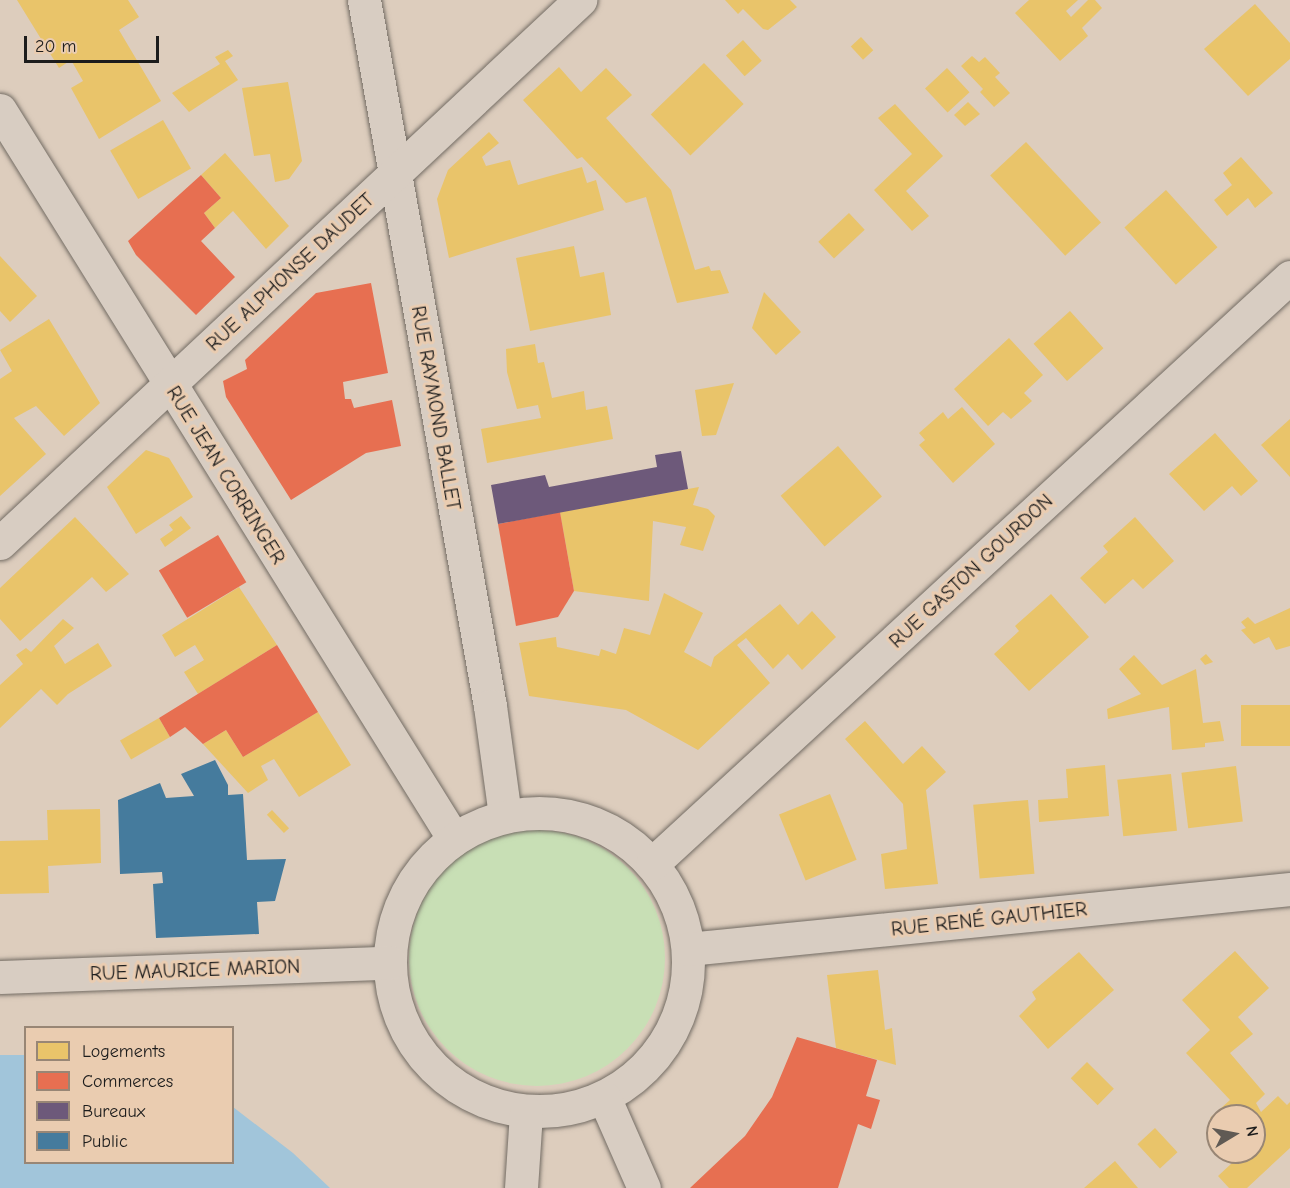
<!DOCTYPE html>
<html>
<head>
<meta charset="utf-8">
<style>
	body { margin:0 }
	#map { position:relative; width:1290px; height:1188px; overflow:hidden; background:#ddcdbd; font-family:"Comic Neue",sans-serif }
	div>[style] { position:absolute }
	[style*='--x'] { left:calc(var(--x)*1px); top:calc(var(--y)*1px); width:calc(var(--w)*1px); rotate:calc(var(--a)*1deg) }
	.green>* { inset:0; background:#c8dfb5 }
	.round { border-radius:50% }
	.water>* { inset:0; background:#a1c5da }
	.homes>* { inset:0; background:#e9c46a; transform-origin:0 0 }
	.shops>* { inset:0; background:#e76f51; transform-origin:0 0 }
	.offices>* { inset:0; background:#6d597a }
	.public>* { inset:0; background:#457b9d }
	.roads { filter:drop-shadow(0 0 2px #736c64) drop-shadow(0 0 2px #736c64) }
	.minor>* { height:33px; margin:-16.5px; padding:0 16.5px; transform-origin:16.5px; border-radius:16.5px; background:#d8cdc2 }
	.minor>.ring { margin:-16.5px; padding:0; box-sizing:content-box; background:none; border:33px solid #d8cdc2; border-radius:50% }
	span { translate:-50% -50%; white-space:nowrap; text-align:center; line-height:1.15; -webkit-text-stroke:6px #eaccb0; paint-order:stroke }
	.street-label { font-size:20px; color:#1c1c1c }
	.legend { position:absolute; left:24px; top:1026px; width:210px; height:138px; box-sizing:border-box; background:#eaccb0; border:2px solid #988675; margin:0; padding:8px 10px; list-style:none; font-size:18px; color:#1c1c1c }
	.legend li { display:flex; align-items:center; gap:12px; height:30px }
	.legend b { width:30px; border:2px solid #988675 }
	.north { position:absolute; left:1206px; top:1104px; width:60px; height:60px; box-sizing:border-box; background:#eaccb0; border:2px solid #988675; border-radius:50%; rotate:80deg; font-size:16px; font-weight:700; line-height:24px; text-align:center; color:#1c1c1c }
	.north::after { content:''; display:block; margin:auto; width:21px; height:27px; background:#605a54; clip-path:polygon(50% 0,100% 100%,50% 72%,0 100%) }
	.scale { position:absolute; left:24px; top:36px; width:135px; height:27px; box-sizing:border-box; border:3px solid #1c1c1c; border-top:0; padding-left:8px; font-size:18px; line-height:21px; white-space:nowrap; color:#1c1c1c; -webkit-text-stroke:4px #eaccb0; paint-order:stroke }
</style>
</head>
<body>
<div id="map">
	<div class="green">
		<i class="round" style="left:409px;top:830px;width:256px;height:256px"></i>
	</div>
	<div class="water">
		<i style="clip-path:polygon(0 1055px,25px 1055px,26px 1162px,232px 1162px,233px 1107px,293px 1153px,330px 1188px,0 1188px)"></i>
	</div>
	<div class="homes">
		<i style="clip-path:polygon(17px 0,128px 0,139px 17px,119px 30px,161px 101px,99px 139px,71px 88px,83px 81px,71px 60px,59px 68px)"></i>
		<i style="clip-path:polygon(725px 0,790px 0,797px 7px,768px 30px,763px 29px,743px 9px,738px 14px)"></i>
		<i style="clip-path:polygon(1029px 0,1078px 0,1066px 11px,1071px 17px,1088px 0,1095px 0,1102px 8px,1082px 28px,1088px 36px,1060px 61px,1015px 13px)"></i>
		<i style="clip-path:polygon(1255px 4px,1290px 43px,1290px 59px,1248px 96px,1204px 49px)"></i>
		<i style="left:861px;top:37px;width:18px;height:14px;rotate:47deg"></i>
		<i style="left:743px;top:40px;width:28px;height:23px;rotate:48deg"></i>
		<i style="clip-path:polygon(228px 50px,233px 56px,225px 61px,238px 80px,189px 112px,172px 93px,220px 64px,215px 57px)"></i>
		<i style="clip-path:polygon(972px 56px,979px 62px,985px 57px,1000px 73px,995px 77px,1010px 93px,994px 107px,980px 92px,983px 89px,961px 66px)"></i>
		<i style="left:704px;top:63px;width:57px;height:74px;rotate:46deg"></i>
		<i style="clip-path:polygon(559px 67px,581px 92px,606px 68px,632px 95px,606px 118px,671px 190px,695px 270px,709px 266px,711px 271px,720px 270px,729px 293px,677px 303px,646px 197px,626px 203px,582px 157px,577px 159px,523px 100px)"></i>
		<i style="left:947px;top:68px;width:33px;height:30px;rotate:47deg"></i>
		<i style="clip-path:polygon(288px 82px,302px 161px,289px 179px,275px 182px,270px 154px,254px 156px,242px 88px)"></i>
		<i style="clip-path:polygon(968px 102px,980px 114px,965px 126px,954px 115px)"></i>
		<i style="clip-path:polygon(895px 104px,943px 156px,906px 191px,929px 216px,912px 231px,874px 190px,912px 154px,878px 118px)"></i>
		<i style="left:163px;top:120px;width:56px;height:61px;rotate:60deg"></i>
		<i style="clip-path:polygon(489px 132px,499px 143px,482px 157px,486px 166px,510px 160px,518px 185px,582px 167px,587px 183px,596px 180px,604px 210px,449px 258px,437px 199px,448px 170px)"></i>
		<i style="left:1026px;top:142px;width:110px;height:49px;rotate:47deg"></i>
		<i style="clip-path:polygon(225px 153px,289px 226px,266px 249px,233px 211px,215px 228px,204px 213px,221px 198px,201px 175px)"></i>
		<i style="clip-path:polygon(1241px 157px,1273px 193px,1255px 208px,1248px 198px,1227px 216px,1214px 200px,1232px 185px,1223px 173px)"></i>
		<i style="left:1166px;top:190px;width:77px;height:56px;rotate:48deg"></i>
		<i style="left:849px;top:213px;width:23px;height:42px;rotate:47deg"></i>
		<i style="clip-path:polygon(574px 246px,580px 277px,604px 272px,611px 315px,530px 331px,516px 258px)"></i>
		<i style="clip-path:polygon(0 256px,37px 296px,10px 322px,0 311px)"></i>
		<i style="clip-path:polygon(764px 292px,801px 332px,776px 355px,752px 328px)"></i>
		<i style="left:1070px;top:311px;width:50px;height:49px;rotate:48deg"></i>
		<i style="clip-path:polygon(49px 319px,100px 403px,64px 436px,36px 406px,14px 418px,46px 454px,0 496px,0 379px,12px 371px,0 350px)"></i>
		<i style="clip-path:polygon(1009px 338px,1043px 375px,1024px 393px,1032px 401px,1011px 419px,1003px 412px,988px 426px,954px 389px)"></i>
		<i style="clip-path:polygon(535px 344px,538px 363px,544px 362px,552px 398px,584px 391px,586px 410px,607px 406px,613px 439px,487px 463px,481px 429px,541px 418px,538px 405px,517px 409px,507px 372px,506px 349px)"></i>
		<i style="clip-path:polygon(734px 383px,716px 435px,702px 436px,695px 390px)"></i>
		<i style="clip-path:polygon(962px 407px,995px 444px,953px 483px,919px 445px,925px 440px,919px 433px,943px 412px,948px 419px)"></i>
		<i style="clip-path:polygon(1290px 419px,1290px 477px,1261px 445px)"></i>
		<i style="clip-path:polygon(1215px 433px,1258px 481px,1241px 496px,1232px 486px,1204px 511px,1169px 474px)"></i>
		<i style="left:838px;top:446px;width:67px;height:76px;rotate:49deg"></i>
		<i style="clip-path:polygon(146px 450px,169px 458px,193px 497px,136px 534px,107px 487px)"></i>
		<i style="clip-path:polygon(699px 487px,693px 505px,708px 509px,715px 516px,703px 551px,680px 545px,686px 527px,653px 521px,649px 601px,574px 591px,560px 512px)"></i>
		<i style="clip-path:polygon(181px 516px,191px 528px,165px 547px,160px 539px,173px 530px,169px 525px)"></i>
		<i style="clip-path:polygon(75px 517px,129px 574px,106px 592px,92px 577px,20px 641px,0 619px,0 588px)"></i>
		<i style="clip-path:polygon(1135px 517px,1174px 561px,1143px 589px,1133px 579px,1105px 604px,1080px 578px,1108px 552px,1103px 546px)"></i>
		<i style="clip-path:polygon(239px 587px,277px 645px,198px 694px,184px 672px,204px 660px,195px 645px,175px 657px,162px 635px)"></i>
		<i style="clip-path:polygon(664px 593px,703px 613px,684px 652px,711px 667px,714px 657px,780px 604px,798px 625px,812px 611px,836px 637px,802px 670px,788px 654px,773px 669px,746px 638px,737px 645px,770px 683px,698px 750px,626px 710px,529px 696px,519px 643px,556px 637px,557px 647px,599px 656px,601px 649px,616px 654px,624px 628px,650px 635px)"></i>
		<i style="clip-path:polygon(1051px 594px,1089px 637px,1029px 691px,994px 654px,1019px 631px,1015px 626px)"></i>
		<i style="clip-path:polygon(1290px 608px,1290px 646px,1276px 650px,1269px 637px,1254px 644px,1241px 630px,1246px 628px,1241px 622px,1248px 617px,1255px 624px)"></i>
		<i style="clip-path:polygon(63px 619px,74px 628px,54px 646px,65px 664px,98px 643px,112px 666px,68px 694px,57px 705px,41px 689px,0 728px,0 685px,23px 664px,16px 655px,26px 648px,31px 652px)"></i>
		<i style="clip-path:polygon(1206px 654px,1213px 662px,1205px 665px,1200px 659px)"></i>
		<i style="clip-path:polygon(1134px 655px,1162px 685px,1196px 669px,1203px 723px,1220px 721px,1224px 741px,1205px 743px,1205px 747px,1172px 750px,1169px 707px,1108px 719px,1107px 709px,1141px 694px,1119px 669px)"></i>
		<i style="left:1290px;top:705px;width:41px;height:49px;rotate:90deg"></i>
		<i style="clip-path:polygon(318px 712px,351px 765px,299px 797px,274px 759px,261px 766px,268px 780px,248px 793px,203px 744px,226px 730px,243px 757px)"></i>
		<i style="left:159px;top:718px;width:22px;height:45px;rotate:60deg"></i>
		<i style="clip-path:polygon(865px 721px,903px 764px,922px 746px,946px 772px,926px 790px,938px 884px,885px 889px,881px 854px,907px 849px,903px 804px,845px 739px)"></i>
		<i style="clip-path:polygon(1105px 765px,1109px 816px,1039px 822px,1038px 800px,1068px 798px,1066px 769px)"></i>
		<i style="left:1236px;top:766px;width:56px;height:55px;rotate:83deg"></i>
		<i style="left:1171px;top:774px;width:57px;height:54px;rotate:84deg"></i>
		<i style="left:830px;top:794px;width:71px;height:55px;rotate:68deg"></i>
		<i style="left:1028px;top:800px;width:74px;height:55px;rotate:85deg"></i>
		<i style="clip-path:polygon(100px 809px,101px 863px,48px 866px,49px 893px,0 894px,0 841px,48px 840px,47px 810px)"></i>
		<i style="left:272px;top:810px;width:25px;height:7px;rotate:47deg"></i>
		<i style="clip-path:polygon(1235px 951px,1269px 988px,1238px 1017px,1253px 1034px,1230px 1053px,1265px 1094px,1256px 1103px,1261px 1112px,1278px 1096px,1287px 1105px,1290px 1102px,1290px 1148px,1247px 1188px,1229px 1188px,1218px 1176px,1232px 1163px,1221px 1152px,1254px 1152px,1254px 1116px,1218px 1116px,1218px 1127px,1210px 1118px,1230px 1100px,1186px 1053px,1210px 1030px,1182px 1000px)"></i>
		<i style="clip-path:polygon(1079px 952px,1114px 990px,1048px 1049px,1019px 1016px,1036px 999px,1032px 992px)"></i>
		<i style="clip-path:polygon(878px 970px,885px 1030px,892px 1028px,896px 1065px,836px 1048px,827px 975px)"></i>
		<i style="left:1087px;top:1062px;width:38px;height:23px;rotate:45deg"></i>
		<i style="left:1155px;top:1128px;width:33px;height:24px;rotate:47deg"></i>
		<i style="clip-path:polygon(1115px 1161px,1138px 1188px,1084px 1188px)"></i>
	</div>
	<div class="shops">
		<i style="clip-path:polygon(201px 175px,221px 198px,204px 213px,215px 228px,201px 241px,235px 277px,196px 315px,136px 255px,128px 241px)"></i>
		<i style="clip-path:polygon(371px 283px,388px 373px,343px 382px,345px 399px,351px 399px,354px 408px,392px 400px,401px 446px,366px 453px,291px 500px,226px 397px,223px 381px,247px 369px,245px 360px,316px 293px)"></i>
		<i style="clip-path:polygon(560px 512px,574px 591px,558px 617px,516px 626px,498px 524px)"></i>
		<i style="left:218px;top:535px;width:55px;height:69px;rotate:59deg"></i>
		<i style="clip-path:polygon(277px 645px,318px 712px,243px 757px,226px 730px,203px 744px,185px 727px,170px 737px,159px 718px)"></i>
		<i style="clip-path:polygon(797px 1037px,877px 1060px,866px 1096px,880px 1100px,871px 1129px,858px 1124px,838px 1188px,690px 1188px,745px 1136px,772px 1097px)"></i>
	</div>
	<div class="offices">
		<i style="clip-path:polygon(681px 451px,688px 489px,498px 524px,491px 485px,545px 475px,549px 487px,657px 467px,655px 455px)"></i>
	</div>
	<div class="public">
		<i style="clip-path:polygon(215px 760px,228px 785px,228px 795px,243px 794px,247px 860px,286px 859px,275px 901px,257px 902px,259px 934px,156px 938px,153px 884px,163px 883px,162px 872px,120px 874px,118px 800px,160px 783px,166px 798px,194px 796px,181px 774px)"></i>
	</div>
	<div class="roads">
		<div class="minor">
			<i style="--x:364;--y:0;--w:717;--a:79.88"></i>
			<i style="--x:490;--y:706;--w:111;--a:82.2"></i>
			<i style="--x:0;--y:110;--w:859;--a:58.09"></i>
			<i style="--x:0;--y:543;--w:795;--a:-43.11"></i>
			<i class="ring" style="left:390px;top:813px;width:265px;height:265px"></i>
			<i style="--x:652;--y:864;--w:867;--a:-42.62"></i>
			<i style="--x:688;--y:949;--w:605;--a:-5.69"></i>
			<i style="--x:0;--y:977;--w:390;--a:-2.1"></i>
			<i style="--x:604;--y:1097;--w:99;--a:66.3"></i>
			<i style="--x:521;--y:1188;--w:76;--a:-86.2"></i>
		</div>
	</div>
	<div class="street-label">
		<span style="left:290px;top:272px;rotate:-43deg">RUE ALPHONSE DAUDET</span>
		<span style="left:436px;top:408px;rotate:80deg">RUE RAYMOND BALLET</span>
		<span style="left:226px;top:475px;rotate:58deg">RUE JEAN CORRINGER</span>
		<span style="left:971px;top:571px;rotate:-43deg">RUE GASTON GOURDON</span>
		<span style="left:989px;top:919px;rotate:-6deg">RUE RENÉ GAUTHIER</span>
		<span style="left:195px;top:970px;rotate:-2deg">RUE MAURICE MARION</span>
	</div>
	<ul class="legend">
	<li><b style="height:16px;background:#e9c46a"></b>Logements</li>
	<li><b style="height:16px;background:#e76f51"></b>Commerces</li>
	<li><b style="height:16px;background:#6d597a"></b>Bureaux</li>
	<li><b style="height:16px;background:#457b9d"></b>Public</li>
	</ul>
	<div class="north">N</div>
	<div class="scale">20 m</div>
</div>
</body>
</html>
